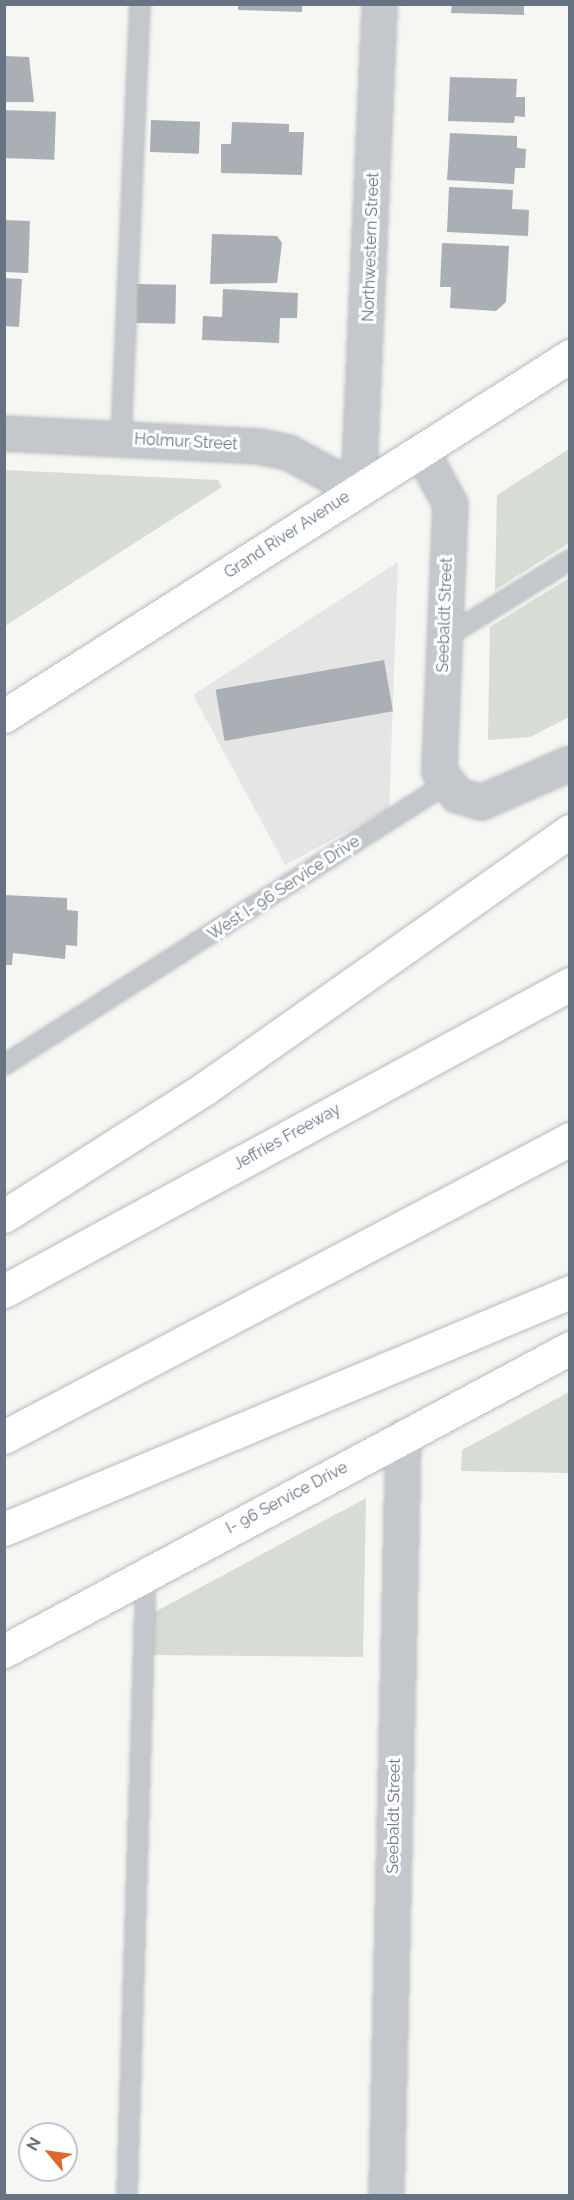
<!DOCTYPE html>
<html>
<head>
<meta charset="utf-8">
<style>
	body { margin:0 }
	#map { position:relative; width:574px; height:2200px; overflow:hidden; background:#f6f6f3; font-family:Raleway,sans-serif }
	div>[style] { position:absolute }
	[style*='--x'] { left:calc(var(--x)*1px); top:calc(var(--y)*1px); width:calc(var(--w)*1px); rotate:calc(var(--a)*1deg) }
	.built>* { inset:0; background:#e4e5e4 }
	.green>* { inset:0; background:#d7ddd4 }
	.building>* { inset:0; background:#a9afb5; transform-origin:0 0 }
	.roads { filter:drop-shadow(0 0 2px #b6babf) drop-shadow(0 0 2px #b6babf) }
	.lane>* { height:18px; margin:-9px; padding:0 9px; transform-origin:9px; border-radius:9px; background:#c4c7cb }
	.street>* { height:33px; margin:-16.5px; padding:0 16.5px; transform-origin:16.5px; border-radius:16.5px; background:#c4c7cb }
	.secondary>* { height:33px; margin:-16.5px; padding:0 16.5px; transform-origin:16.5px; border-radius:16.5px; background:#fff }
	.primary>* { height:33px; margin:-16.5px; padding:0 16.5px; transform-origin:16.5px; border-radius:16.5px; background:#fff }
	.highway>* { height:33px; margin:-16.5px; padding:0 16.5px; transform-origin:16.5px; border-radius:16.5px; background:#fff }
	span { translate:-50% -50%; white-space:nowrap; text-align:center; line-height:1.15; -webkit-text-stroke:6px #fff; paint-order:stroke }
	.street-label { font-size:16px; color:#667383 }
	.frame { position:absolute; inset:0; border:6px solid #667383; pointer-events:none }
	.north { position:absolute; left:18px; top:2122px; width:60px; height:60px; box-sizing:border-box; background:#fff; border:2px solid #c2c7cd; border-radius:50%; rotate:299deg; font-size:16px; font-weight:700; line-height:24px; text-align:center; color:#667383 }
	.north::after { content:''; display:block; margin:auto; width:21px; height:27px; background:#de682c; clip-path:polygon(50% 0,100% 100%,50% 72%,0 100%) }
</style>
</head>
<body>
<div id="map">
	<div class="built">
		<i style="clip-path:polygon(398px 562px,389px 809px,285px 865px,193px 695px)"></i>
	</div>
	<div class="green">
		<i style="clip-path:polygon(569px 449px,569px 543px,495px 590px,497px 495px)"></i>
		<i style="clip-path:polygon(5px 470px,218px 480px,222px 487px,5px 626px)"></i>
		<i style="clip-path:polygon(569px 578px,569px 717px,530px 737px,488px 740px,490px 627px)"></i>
		<i style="clip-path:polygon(569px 1392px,569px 1473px,461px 1471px,462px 1450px)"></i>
		<i style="clip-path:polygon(366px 1498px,363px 1657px,152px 1655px,153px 1613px)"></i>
	</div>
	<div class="building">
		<i style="clip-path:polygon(238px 4px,302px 4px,302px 12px,238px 10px)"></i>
		<i style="clip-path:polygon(452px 4px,524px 4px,524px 15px,451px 13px)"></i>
		<i style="clip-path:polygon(4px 56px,29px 57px,34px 102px,4px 102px)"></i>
		<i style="clip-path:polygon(450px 77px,517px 79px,516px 97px,525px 97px,525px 117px,515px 116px,514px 123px,448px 121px)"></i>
		<i style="left:4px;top:110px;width:52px;height:48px;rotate:2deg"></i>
		<i style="left:151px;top:120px;width:49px;height:32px;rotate:2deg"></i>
		<i style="clip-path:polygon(232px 122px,289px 124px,289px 132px,304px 132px,302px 175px,221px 173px,221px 144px,231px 144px)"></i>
		<i style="clip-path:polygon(450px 133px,517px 136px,517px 148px,526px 149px,525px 168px,515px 168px,514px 184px,447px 180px)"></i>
		<i style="clip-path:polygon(449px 187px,513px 190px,512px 209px,529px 210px,528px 236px,447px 232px)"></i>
		<i style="left:4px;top:220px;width:26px;height:52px;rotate:2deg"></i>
		<i style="clip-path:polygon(212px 234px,277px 236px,282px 243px,277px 283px,210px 284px)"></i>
		<i style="clip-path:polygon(442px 243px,509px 246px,506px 302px,496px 311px,450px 308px,451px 287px,440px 287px)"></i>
		<i style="clip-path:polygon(4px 278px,22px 279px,19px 327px,4px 326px)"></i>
		<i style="left:137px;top:284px;width:39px;height:39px;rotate:1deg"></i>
		<i style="clip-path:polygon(223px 289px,298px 293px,297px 318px,280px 318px,279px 343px,202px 340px,203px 316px,222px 317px)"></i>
		<i style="left:384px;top:660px;width:52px;height:171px;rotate:80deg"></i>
		<i style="clip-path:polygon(4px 895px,67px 898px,67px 910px,78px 911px,77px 946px,66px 945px,65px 959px,13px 953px,12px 965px,4px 965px)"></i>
	</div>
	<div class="roads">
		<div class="lane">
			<i style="--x:121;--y:439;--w:435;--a:-87.5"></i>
			<i style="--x:444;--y:638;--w:148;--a:-31.8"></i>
			<i style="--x:4;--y:1065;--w:524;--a:-32.45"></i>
			<i style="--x:127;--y:2196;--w:622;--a:-88.25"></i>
		</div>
		<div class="street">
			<i style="--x:4;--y:433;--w:255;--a:2.9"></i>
			<i style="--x:259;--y:446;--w:30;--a:12"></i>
			<i style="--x:288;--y:452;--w:80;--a:28.5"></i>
			<i style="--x:358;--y:490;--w:486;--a:-87.5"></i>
			<i style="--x:421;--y:450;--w:61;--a:61.8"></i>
			<i style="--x:450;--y:504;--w:267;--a:92.4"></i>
			<i style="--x:439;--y:771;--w:30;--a:53"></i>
			<i style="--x:457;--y:795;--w:25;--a:16"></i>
			<i style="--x:481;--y:802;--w:97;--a:-23.7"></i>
			<i style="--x:386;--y:2196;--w:760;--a:-88.72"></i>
		</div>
		<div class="secondary">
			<i style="--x:4;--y:1651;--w:642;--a:-28.16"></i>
		</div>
		<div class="primary">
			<i style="--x:4;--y:716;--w:671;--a:-32.46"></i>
		</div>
		<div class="highway">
			<i style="--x:4;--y:1216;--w:237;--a:-32.4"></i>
			<i style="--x:204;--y:1089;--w:448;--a:-35.2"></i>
			<i style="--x:4;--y:1291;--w:644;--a:-28.48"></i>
			<i style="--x:4;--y:1437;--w:640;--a:-27.77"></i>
			<i style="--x:4;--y:1529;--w:614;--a:-22.72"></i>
		</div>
	</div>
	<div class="street-label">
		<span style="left:371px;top:247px;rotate:-88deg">Northwestern Street</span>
		<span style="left:186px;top:442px;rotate:3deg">Holmur Street</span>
		<span style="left:287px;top:535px;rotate:-33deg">Grand River Avenue</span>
		<span style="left:445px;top:615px;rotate:-88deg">Seebaldt Street</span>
		<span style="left:284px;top:888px;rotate:-33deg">West I- 96 Service Drive</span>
		<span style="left:287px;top:1137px;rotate:-29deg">Jeffries Freeway</span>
		<span style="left:287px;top:1498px;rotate:-28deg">I- 96 Service Drive</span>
		<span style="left:394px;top:1816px;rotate:-89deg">Seebaldt Street</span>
	</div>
	<div class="frame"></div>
	<div class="north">N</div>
</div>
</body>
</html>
